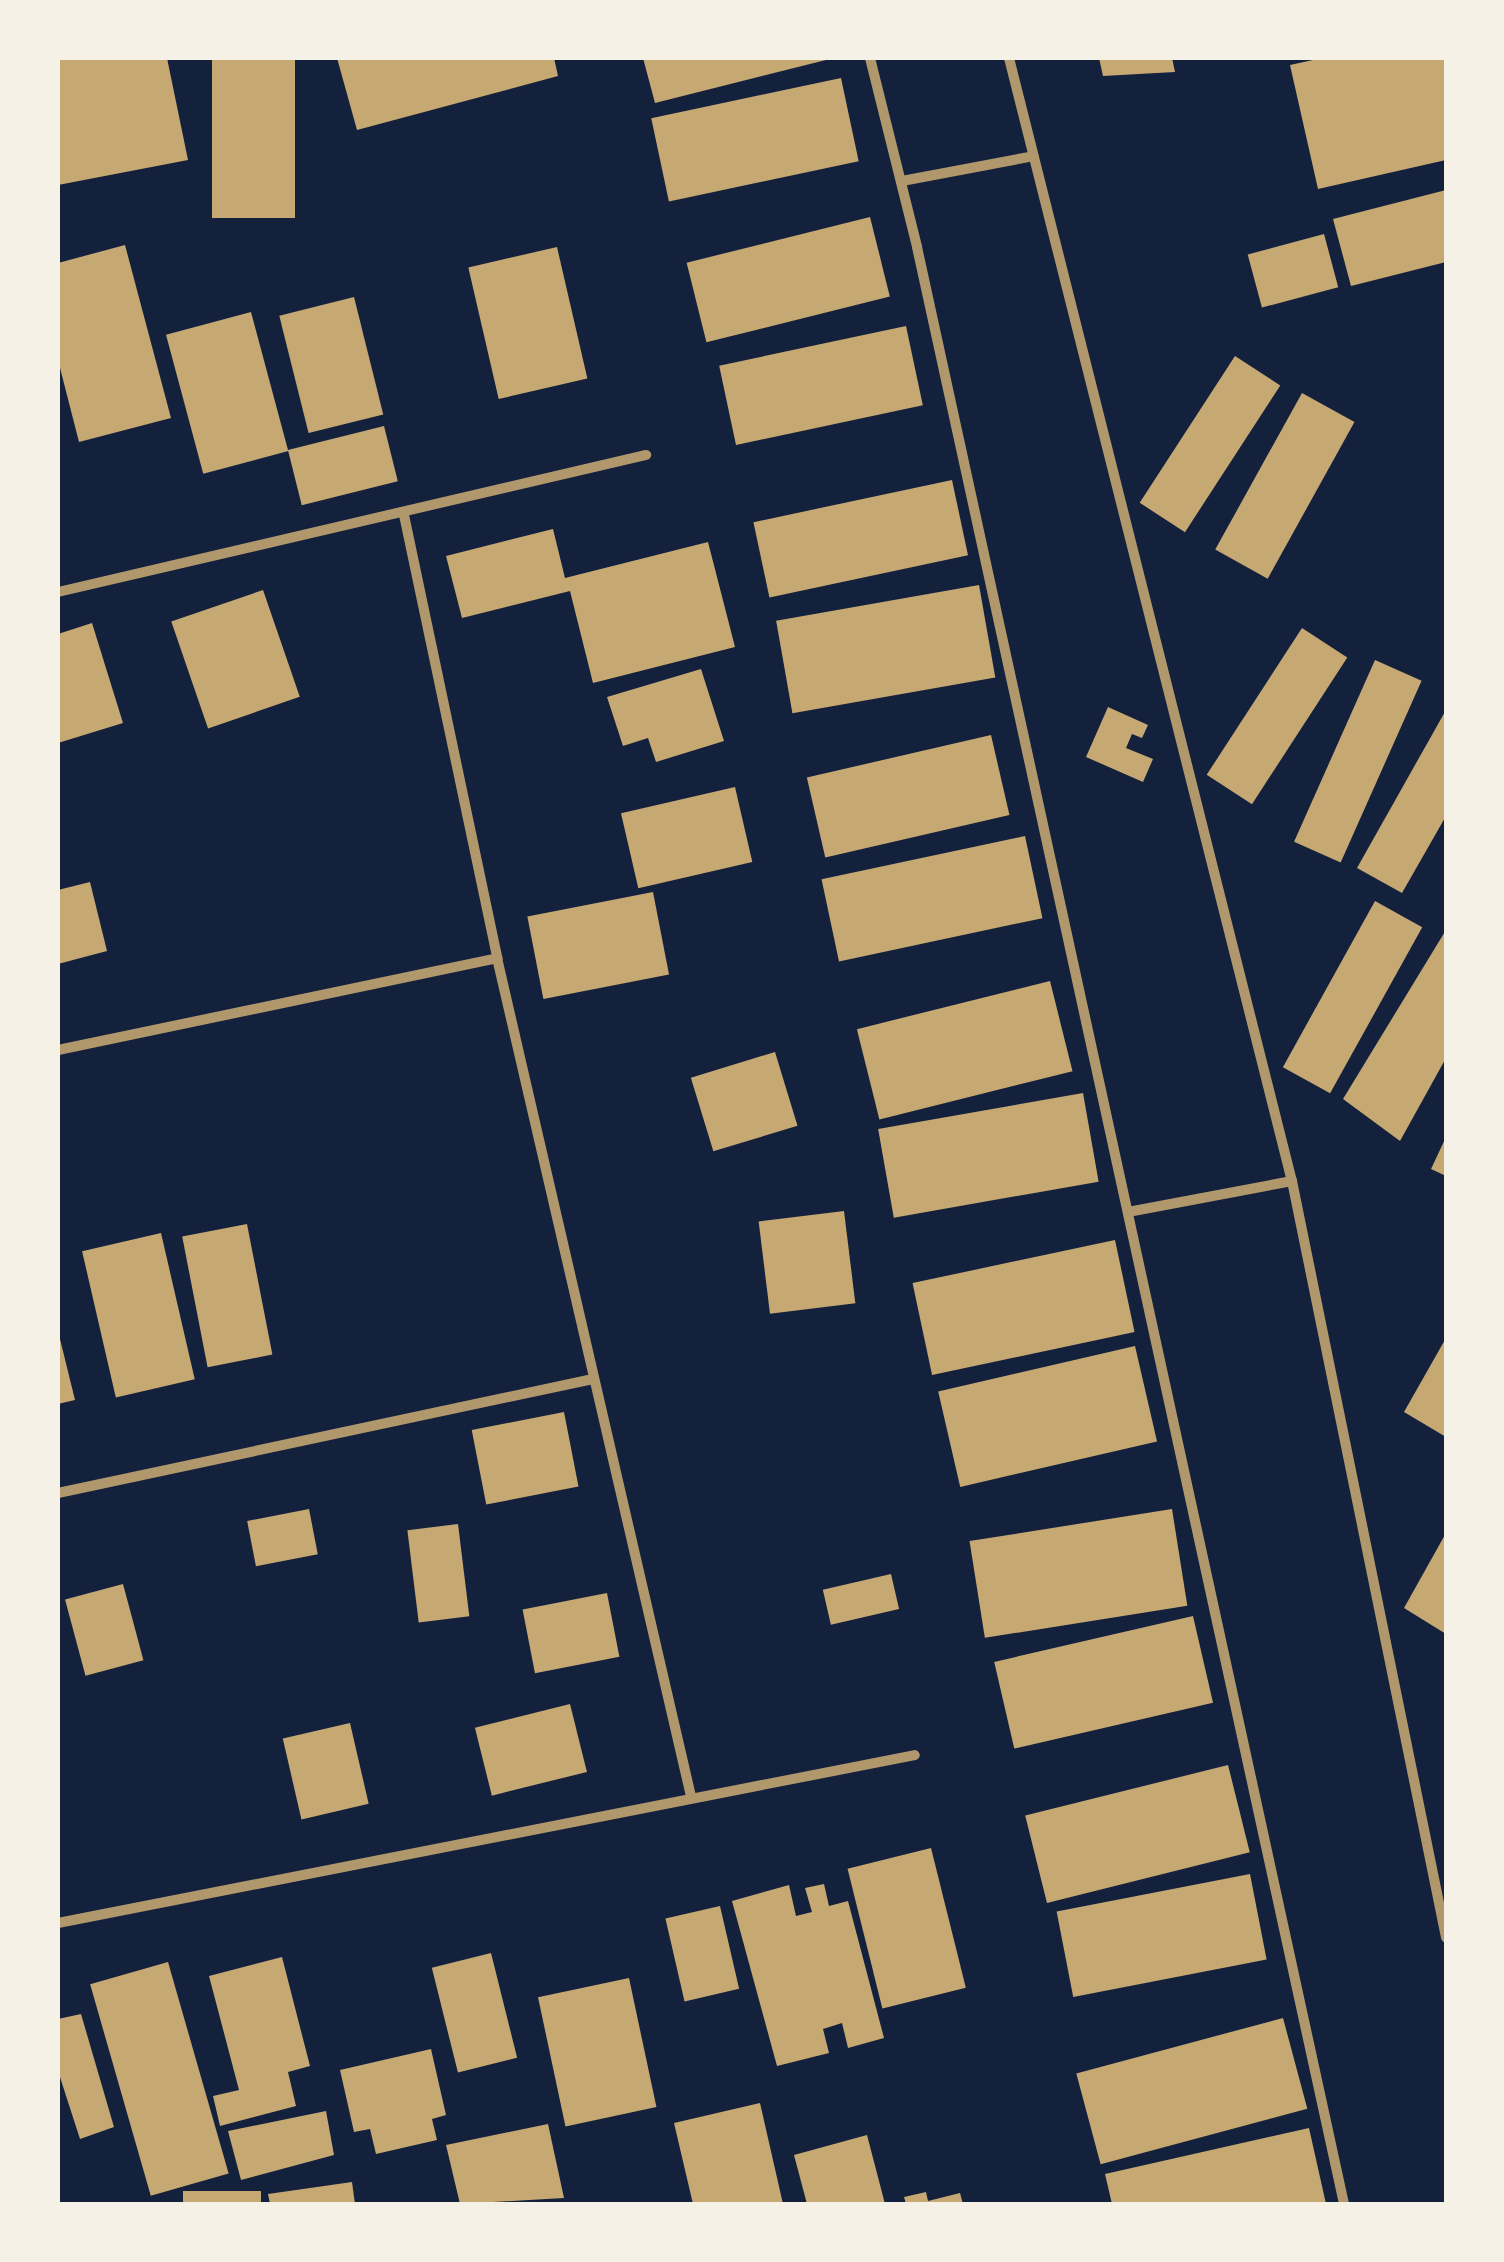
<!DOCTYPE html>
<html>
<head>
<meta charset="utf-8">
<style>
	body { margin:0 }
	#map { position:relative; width:1504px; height:2262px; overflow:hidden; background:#14213d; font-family:"PT Sans",sans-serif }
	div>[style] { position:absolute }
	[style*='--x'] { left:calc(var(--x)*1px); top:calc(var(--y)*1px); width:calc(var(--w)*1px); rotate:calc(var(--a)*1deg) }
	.building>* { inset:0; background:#c6a872; transform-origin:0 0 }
	.minor>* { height:10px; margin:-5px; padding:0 5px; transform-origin:5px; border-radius:5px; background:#b1986c }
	span { translate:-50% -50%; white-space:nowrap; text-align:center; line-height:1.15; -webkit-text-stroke:10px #f6f1e7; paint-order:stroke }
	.frame { position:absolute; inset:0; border:60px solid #f6f1e7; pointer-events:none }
</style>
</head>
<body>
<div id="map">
	<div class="building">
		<i style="clip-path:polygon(58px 58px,167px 58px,188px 160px,58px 185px)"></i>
		<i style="left:212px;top:58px;width:83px;height:160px"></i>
		<i style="clip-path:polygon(337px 58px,554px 58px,558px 76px,357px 130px)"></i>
		<i style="clip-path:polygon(643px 58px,830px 58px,830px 59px,655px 103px)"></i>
		<i style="clip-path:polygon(1099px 58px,1172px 58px,1175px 72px,1103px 76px)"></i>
		<i style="clip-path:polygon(1322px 58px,1446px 58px,1446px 160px,1318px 189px,1290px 65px)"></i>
		<i style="left:841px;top:78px;width:85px;height:194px;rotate:78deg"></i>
		<i style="clip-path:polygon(1446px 190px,1446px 262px,1351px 286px,1333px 219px)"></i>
		<i style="left:870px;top:217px;width:82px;height:189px;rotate:76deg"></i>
		<i style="left:1324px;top:234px;width:55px;height:79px;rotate:75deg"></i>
		<i style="clip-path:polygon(125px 245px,171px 418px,79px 442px,58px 360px,58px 263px)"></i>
		<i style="left:557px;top:247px;width:135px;height:91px;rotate:77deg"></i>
		<i style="left:354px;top:297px;width:121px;height:77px;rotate:76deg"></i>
		<i style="left:251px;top:312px;width:144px;height:88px;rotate:75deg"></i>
		<i style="left:906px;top:326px;width:81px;height:191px;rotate:78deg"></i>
		<i style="left:1235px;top:356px;width:54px;height:175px;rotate:33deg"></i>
		<i style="left:1302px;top:393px;width:60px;height:179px;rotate:29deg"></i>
		<i style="left:384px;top:426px;width:57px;height:99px;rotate:76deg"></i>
		<i style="left:952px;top:480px;width:77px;height:203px;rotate:78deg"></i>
		<i style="clip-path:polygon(553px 529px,565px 578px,708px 542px,735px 647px,593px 683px,570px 591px,462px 618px,446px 556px)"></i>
		<i style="left:979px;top:585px;width:94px;height:206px;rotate:80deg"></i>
		<i style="left:263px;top:590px;width:113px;height:97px;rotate:71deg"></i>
		<i style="clip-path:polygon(92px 623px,123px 723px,58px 743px,58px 634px)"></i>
		<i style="left:1302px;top:628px;width:54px;height:175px;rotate:33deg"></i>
		<i style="left:1375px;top:660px;width:51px;height:199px;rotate:24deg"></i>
		<i style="clip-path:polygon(701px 669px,724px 741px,656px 762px,648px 738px,623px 746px,607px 697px)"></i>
		<i style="clip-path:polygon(1108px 707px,1148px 725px,1142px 738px,1132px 734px,1126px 748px,1153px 759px,1143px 782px,1086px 757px)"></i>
		<i style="clip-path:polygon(1446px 710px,1446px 816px,1402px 893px,1357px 868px)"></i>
		<i style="left:991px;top:735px;width:82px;height:189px;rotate:77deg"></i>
		<i style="left:735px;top:787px;width:77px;height:117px;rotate:77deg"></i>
		<i style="left:1025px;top:836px;width:84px;height:208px;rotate:78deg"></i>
		<i style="clip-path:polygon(90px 882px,107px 951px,58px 964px,58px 890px)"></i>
		<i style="left:653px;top:892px;width:84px;height:128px;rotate:79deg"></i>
		<i style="left:1375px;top:901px;width:54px;height:190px;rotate:29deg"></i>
		<i style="clip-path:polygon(1446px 930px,1446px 1058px,1400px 1141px,1343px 1099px)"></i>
		<i style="left:1050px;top:981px;width:93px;height:199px;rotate:76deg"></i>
		<i style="left:775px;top:1052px;width:77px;height:88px;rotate:73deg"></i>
		<i style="left:1083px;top:1093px;width:90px;height:208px;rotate:80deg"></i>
		<i style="clip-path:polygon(1446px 1137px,1446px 1176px,1431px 1169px)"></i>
		<i style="left:844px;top:1211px;width:93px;height:86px;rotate:83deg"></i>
		<i style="left:247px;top:1224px;width:133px;height:66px;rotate:79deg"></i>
		<i style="left:161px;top:1233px;width:150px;height:81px;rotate:77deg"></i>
		<i style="left:1115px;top:1240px;width:94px;height:207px;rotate:78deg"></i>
		<i style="clip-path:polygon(59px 1335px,75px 1400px,58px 1404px,58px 1336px)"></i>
		<i style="clip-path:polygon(1446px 1338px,1446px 1437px,1404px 1412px)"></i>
		<i style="left:1135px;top:1346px;width:98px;height:202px;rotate:77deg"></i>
		<i style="left:564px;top:1412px;width:76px;height:94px;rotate:79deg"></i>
		<i style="left:309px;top:1509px;width:46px;height:63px;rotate:79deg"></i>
		<i style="left:1172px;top:1509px;width:98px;height:205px;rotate:81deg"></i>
		<i style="left:458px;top:1524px;width:93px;height:51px;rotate:83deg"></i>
		<i style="clip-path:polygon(1446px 1533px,1446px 1634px,1404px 1608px)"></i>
		<i style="left:891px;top:1574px;width:36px;height:70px;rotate:77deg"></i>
		<i style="left:123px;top:1584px;width:79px;height:60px;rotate:75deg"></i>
		<i style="left:607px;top:1593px;width:65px;height:86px;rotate:79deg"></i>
		<i style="left:1193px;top:1616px;width:89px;height:204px;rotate:77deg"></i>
		<i style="left:570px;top:1704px;width:70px;height:98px;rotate:76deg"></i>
		<i style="left:350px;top:1723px;width:83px;height:69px;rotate:77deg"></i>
		<i style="left:1228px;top:1765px;width:90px;height:209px;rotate:76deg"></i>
		<i style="left:931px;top:1848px;width:144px;height:86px;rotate:76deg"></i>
		<i style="left:1250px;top:1874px;width:87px;height:197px;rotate:79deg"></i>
		<i style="clip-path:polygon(824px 1884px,829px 1906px,848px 1901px,884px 2038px,848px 2048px,842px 2023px,823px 2029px,829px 2053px,777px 2066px,732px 1901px,789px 1885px,796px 1916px,812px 1912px,805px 1888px)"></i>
		<i style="left:720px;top:1906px;width:85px;height:56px;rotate:77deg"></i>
		<i style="left:491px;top:1953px;width:108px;height:61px;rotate:76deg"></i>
		<i style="clip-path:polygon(282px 1957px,310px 2066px,288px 2072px,296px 2106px,220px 2126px,213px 2096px,239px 2090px,209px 1976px)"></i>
		<i style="left:168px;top:1962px;width:220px;height:81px;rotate:74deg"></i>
		<i style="left:629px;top:1978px;width:132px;height:93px;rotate:78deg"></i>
		<i style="clip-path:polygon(81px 2014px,114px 2127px,80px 2139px,58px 2071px,58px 2019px)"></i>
		<i style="left:1283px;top:2018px;width:94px;height:214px;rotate:75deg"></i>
		<i style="clip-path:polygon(431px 2049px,446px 2115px,432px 2119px,437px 2140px,376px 2154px,370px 2129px,354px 2132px,340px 2070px)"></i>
		<i style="clip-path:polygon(760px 2103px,783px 2204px,693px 2204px,674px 2123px)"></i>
		<i style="clip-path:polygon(326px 2111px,334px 2155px,241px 2180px,228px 2131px)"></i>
		<i style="clip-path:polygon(548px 2124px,564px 2198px,460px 2204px,446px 2145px)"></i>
		<i style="clip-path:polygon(1309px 2128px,1326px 2204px,1112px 2204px,1105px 2174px)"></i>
		<i style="clip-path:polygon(867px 2135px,885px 2204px,807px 2204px,794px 2155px)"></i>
		<i style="clip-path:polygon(352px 2182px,355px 2204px,270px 2204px,268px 2194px)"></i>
		<i style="left:261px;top:2191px;width:13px;height:78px;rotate:90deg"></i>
		<i style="clip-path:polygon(926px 2192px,928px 2201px,960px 2193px,963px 2204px,906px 2204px,904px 2197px)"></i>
	</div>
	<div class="minor">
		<i style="--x:870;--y:58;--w:195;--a:76"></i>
		<i style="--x:917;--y:247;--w:2003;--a:77.69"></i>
		<i style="--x:1009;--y:58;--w:1158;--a:75.86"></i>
		<i style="--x:1292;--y:1181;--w:772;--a:78.49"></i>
		<i style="--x:902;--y:181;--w:134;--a:-10.7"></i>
		<i style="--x:404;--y:515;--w:453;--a:78.1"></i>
		<i style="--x:497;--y:958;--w:860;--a:76.97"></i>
		<i style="--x:58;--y:592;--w:604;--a:-13.12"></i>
		<i style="--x:58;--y:1050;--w:449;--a:-11.8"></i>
		<i style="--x:1128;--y:1212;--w:167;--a:-10.7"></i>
		<i style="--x:58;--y:1493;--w:547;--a:-12.03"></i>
		<i style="--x:58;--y:1923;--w:873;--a:-11.09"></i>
	</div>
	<div class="frame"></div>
</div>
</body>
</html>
